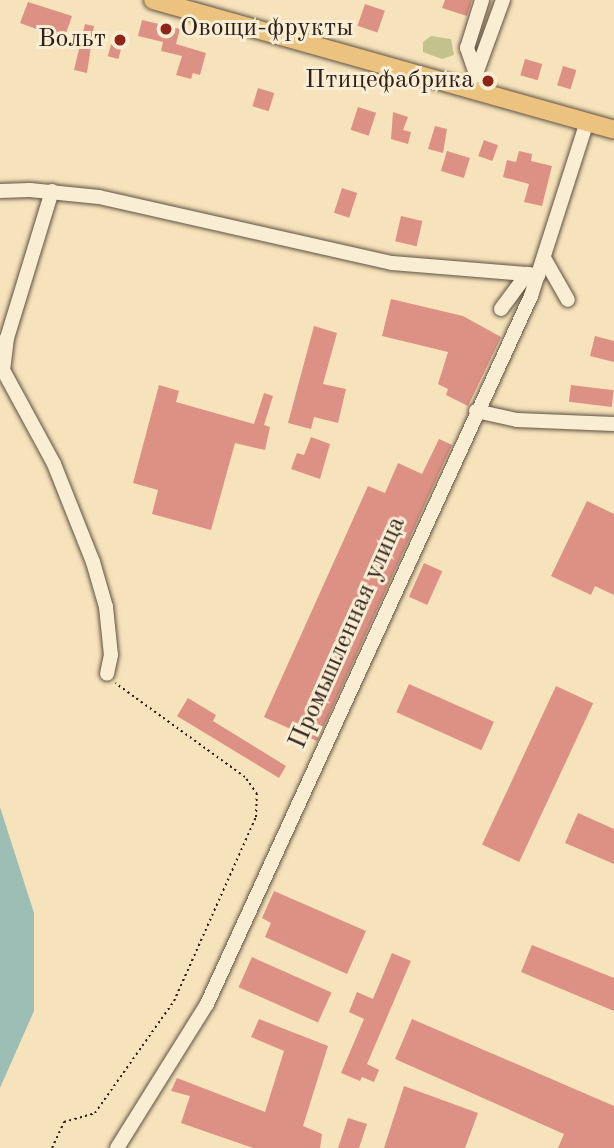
<!DOCTYPE html>
<html>
<head>
<meta charset="utf-8">
<style>
	body { margin:0 }
	#map { position:relative; width:614px; height:1148px; overflow:hidden; background:#f6e3bb; font-family:"Old Standard TT",serif }
	div>[style] { position:absolute }
	[style*='--x'] { left:calc(var(--x)*1px); top:calc(var(--y)*1px); width:calc(var(--w)*1px); rotate:calc(var(--a)*1deg) }
	.green>* { inset:0; background:#c2c28c }
	.water>* { inset:0; background:#9dbeb4 }
	.building>* { inset:0; background:#dd9185; transform-origin:0 0 }
	.path>* { height:2px; margin-top:-1px; transform-origin:0; background:repeating-linear-gradient(90deg,#2e2019 0 2px,transparent 0 5.5px) }
	.roads { filter:drop-shadow(0 0 2px #605142) drop-shadow(0 0 2px #605142) }
	.minor>* { height:14px; margin:-7px; padding:0 7px; transform-origin:7px; border-radius:7px; background:#f9edd3 }
	.major>* { height:18px; margin:-9px; padding:0 9px; transform-origin:9px; border-radius:9px; background:#ebc27e }
	.dots>* { width:19px; height:19px; translate:-50% -50%; box-sizing:border-box; border:4px solid #f9edd3; border-radius:50% }
	span { translate:-50% -50%; white-space:nowrap; text-align:center; line-height:1.15; -webkit-text-stroke:6px #f9edd3; paint-order:stroke }
	.poi-label { font-size:26px; color:#2e2019 }
	.left { translate:0 -50%; text-align:left }
	.right { translate:-100% -50%; text-align:right }
	.street-label { font-size:26px; color:#2e2019 }
</style>
</head>
<body>
<div id="map">
	<div class="green">
		<i style="clip-path:polygon(431px 36px,451px 39px,454px 55px,442px 59px,423px 52px,423px 42px)"></i>
	</div>
	<div class="water">
		<i style="clip-path:polygon(0 807px,34px 913px,34px 1011px,0 1088px)"></i>
	</div>
	<div class="building">
		<i style="clip-path:polygon(445px 0,472px 0,467px 16px,442px 8px)"></i>
		<i style="clip-path:polygon(28px 2px,72px 16px,62px 45px,39px 38px,42px 31px,20px 23px)"></i>
		<i style="left:365px;top:4px;width:21px;height:23px;rotate:19deg"></i>
		<i style="clip-path:polygon(142px 20px,180px 29px,176px 44px,206px 53px,200px 75px,193px 73px,191px 79px,176px 75px,182px 56px,161px 51px,163px 42px,138px 36px)"></i>
		<i style="clip-path:polygon(85px 24px,94px 26px,87px 73px,74px 70px)"></i>
		<i style="left:114px;top:33px;width:11px;height:24px;rotate:15deg"></i>
		<i style="left:525px;top:59px;width:18px;height:17px;rotate:16deg"></i>
		<i style="left:563px;top:66px;width:14px;height:20px;rotate:17deg"></i>
		<i style="left:258px;top:88px;width:17px;height:19px;rotate:17deg"></i>
		<i style="left:358px;top:107px;width:19px;height:24px;rotate:18deg"></i>
		<i style="clip-path:polygon(393px 112px,408px 117px,403px 130px,411px 132px,408px 144px,391px 139px)"></i>
		<i style="clip-path:polygon(435px 126px,447px 129px,443px 153px,428px 149px)"></i>
		<i style="left:484px;top:140px;width:15px;height:17px;rotate:20deg"></i>
		<i style="left:447px;top:151px;width:24px;height:21px;rotate:17deg"></i>
		<i style="clip-path:polygon(519px 151px,532px 154px,531px 161px,552px 166px,542px 206px,524px 202px,529px 184px,503px 177px,507px 160px,516px 162px)"></i>
		<i style="left:342px;top:188px;width:16px;height:26px;rotate:18deg"></i>
		<i style="left:401px;top:216px;width:22px;height:26px;rotate:13deg"></i>
		<i style="clip-path:polygon(391px 299px,463px 316px,501px 337px,468px 406px,446px 395px,448px 389px,438px 384px,448px 352px,382px 336px)"></i>
		<i style="clip-path:polygon(314px 326px,337px 333px,323px 384px,346px 389px,338px 423px,314px 417px,311px 429px,288px 423px)"></i>
		<i style="clip-path:polygon(595px 336px,614px 341px,614px 362px,590px 356px)"></i>
		<i style="clip-path:polygon(159px 385px,179px 391px,176px 402px,254px 424px,264px 393px,273px 396px,264px 425px,270px 427px,265px 450px,235px 443px,211px 530px,152px 514px,158px 490px,133px 483px)"></i>
		<i style="left:571px;top:385px;width:43px;height:17px;rotate:7deg"></i>
		<i style="clip-path:polygon(311px 437px,330px 444px,320px 479px,291px 469px,297px 453px,304px 455px)"></i>
		<i style="clip-path:polygon(439px 439px,452px 445px,317px 741px,264px 717px,368px 486px,385px 493px,398px 463px,422px 474px)"></i>
		<i style="clip-path:polygon(587px 501px,614px 514px,614px 595px,595px 586px,591px 595px,551px 576px)"></i>
		<i style="left:424px;top:563px;width:20px;height:37px;rotate:24deg"></i>
		<i style="left:409px;top:684px;width:93px;height:31px;rotate:24deg"></i>
		<i style="left:556px;top:686px;width:41px;height:175px;rotate:25deg"></i>
		<i style="clip-path:polygon(188px 698px,216px 715px,213px 721px,286px 766px,279px 778px,177px 716px)"></i>
		<i style="clip-path:polygon(578px 813px,614px 829px,614px 864px,565px 843px)"></i>
		<i style="clip-path:polygon(274px 891px,366px 931px,347px 974px,265px 937px,271px 923px,262px 918px)"></i>
		<i style="clip-path:polygon(532px 945px,614px 978px,614px 1011px,521px 972px)"></i>
		<i style="clip-path:polygon(392px 953px,411px 961px,367px 1064px,379px 1070px,374px 1082px,362px 1077px,360px 1081px,341px 1073px,364px 1019px,349px 1012px,357px 992px,373px 999px)"></i>
		<i style="left:252px;top:957px;width:87px;height:33px;rotate:24deg"></i>
		<i style="clip-path:polygon(259px 1019px,328px 1046px,303px 1126px,322px 1134px,320px 1148px,253px 1148px,181px 1123px,190px 1096px,171px 1091px,177px 1078px,265px 1112px,284px 1051px,251px 1037px)"></i>
		<i style="clip-path:polygon(412px 1019px,614px 1106px,614px 1148px,558px 1148px,564px 1134px,395px 1059px)"></i>
		<i style="clip-path:polygon(404px 1086px,478px 1113px,465px 1148px,384px 1148px)"></i>
		<i style="clip-path:polygon(348px 1118px,367px 1124px,359px 1148px,338px 1148px)"></i>
	</div>
	<div class="path">
		<i style="--x:52;--y:1148;--w:29;--a:-65"></i>
		<i style="--x:64;--y:1122;--w:32;--a:-16"></i>
		<i style="--x:95;--y:1113;--w:137;--a:-54.8"></i>
		<i style="--x:174;--y:1001;--w:201;--a:-66"></i>
		<i style="--x:256;--y:817;--w:23;--a:-88"></i>
		<i style="--x:257;--y:794;--w:21;--a:-125"></i>
		<i style="--x:245;--y:777;--w:160;--a:-144.1"></i>
	</div>
	<div class="roads">
		<div class="minor">
			<i style="--x:476;--y:74;--w:28;--a:-109"></i>
			<i style="--x:467;--y:48;--w:50;--a:-72.6"></i>
			<i style="--x:470;--y:90;--w:96;--a:-69.9"></i>
			<i style="--x:0;--y:191;--w:30;--a:-2"></i>
			<i style="--x:30;--y:190;--w:69;--a:5.8"></i>
			<i style="--x:99;--y:197;--w:300;--a:12.7"></i>
			<i style="--x:392;--y:263;--w:147;--a:4.7"></i>
			<i style="--x:52;--y:191;--w:154;--a:107"></i>
			<i style="--x:7;--y:338;--w:32;--a:97"></i>
			<i style="--x:3;--y:370;--w:107;--a:61.5"></i>
			<i style="--x:54;--y:464;--w:105;--a:68.3"></i>
			<i style="--x:93;--y:562;--w:47;--a:73.9"></i>
			<i style="--x:106;--y:607;--w:48;--a:84.1"></i>
			<i style="--x:111;--y:655;--w:19;--a:102"></i>
			<i style="--x:544;--y:258;--w:48;--a:60.3"></i>
			<i style="--x:501;--y:309;--w:44;--a:-53.4"></i>
			<i style="--x:476;--y:411;--w:42;--a:12.4"></i>
			<i style="--x:517;--y:420;--w:97;--a:2.4"></i>
			<i style="--x:117;--y:1148;--w:170;--a:-58"></i>
			<i style="--x:207;--y:1004;--w:779;--a:-65.41"></i>
			<i style="--x:531;--y:296;--w:183;--a:-72.2"></i>
		</div>
		<div class="major">
			<i style="--x:153;--y:0;--w:479;--a:15.7"></i>
		</div>
	</div>
	<div class="dots">
		<i style="left:166px;top:29px;background:#8f2418"></i>
		<i style="left:120px;top:40px;background:#8f2418"></i>
		<i style="left:488px;top:81px;background:#8f2418"></i>
	</div>
	<div class="poi-label">
		<span class="left" style="left:180px;top:29px">Овощи-фрукты</span>
		<span class="right" style="left:106px;top:40px">Вольт</span>
		<span class="right" style="left:474px;top:81px">Птицефабрика</span>
	</div>
	<div class="street-label">
		<span style="left:348px;top:633px;rotate:-66deg">Промышленная улица</span>
	</div>
</div>
</body>
</html>
